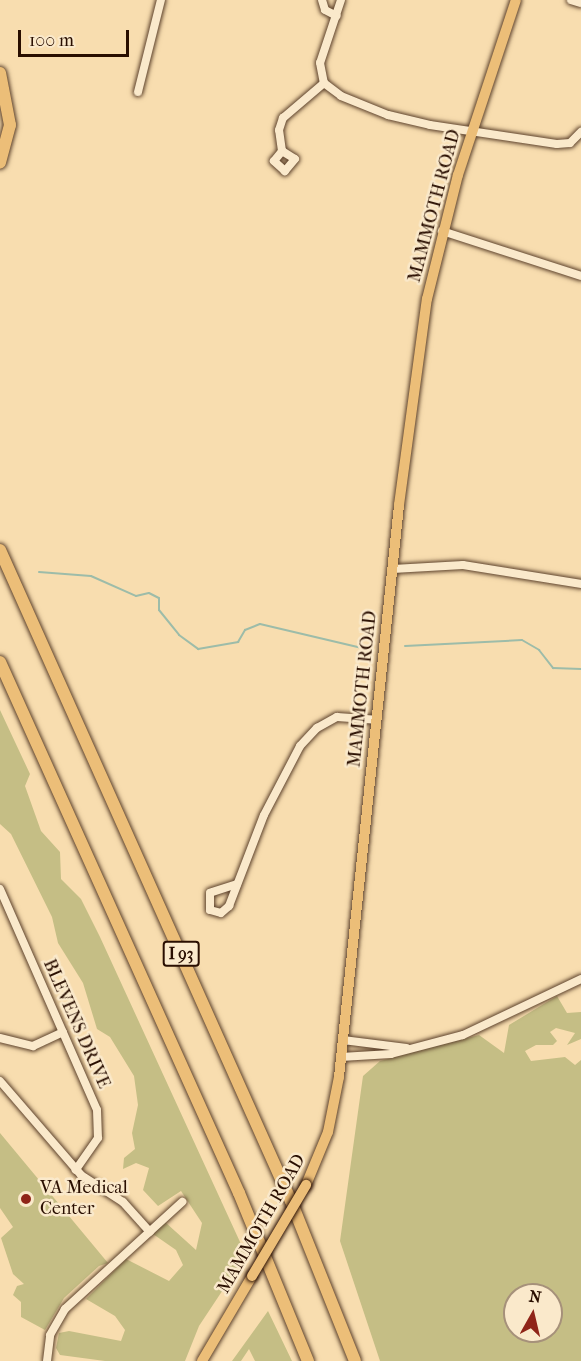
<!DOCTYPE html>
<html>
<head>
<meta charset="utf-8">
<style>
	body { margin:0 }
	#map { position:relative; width:581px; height:1361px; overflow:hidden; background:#f8ddaf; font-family:"IM FELL French Canon",serif }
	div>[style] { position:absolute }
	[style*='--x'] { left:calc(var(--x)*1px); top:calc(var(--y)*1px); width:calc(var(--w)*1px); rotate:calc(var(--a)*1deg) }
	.green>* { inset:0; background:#c5be85 }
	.stream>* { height:2px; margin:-1px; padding:0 1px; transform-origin:1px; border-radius:1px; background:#9dbca9 }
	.roads { filter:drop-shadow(0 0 2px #5d422c) drop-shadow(0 0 2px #5d422c) }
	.minor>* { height:8px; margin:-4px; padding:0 4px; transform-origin:4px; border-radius:4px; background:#fae9cb }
	.major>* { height:10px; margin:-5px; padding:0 5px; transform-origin:5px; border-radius:5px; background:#ecbe78 }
	.highway>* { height:12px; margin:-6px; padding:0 6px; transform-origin:6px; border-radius:6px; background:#ecbe78 }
	.bridges { filter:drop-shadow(0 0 2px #290e00) drop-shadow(0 0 2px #290e00) }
	.major-bridge>* { height:10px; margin:-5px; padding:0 5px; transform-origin:5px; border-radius:5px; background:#ecbe78 }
	.dots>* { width:16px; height:16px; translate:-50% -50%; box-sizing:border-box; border:3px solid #fae9cb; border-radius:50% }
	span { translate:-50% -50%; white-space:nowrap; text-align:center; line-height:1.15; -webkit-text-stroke:5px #fae9cb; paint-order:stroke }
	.shield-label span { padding:2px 4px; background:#fae9cb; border:2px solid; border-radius:4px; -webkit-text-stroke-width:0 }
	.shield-label { font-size:16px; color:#290e00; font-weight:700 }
	.street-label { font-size:18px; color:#290e00 }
	.poi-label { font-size:18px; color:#290e00 }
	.left { translate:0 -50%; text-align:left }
	.north { position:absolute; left:503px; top:1283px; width:60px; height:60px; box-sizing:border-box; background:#fae9cb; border:2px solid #a6917a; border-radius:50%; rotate:8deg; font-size:16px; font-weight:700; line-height:24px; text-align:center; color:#290e00 }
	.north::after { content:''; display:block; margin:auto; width:21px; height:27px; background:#8f2418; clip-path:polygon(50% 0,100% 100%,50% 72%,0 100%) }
	.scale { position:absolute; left:18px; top:30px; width:111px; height:27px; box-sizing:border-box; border:3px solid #290e00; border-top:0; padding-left:8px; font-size:18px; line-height:21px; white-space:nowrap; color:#290e00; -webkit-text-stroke:4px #fae9cb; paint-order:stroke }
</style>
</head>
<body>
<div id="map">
	<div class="green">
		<i style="clip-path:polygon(0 710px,30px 774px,25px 786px,41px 831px,60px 852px,61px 879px,81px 899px,100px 937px,246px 1255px,199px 1326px,185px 1361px,105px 1361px,60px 1355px,56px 1348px,59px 1333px,69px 1331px,121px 1341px,125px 1330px,115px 1316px,86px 1299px,126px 1259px,169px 1281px,183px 1265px,176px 1250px,153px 1234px,165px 1222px,196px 1250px,202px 1223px,181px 1191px,158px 1206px,143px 1190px,149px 1168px,136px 1163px,123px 1169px,124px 1158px,135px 1149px,132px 1133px,138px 1105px,134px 1076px,110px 1037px,97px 1029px,83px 983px,58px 943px,52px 917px,11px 834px,0 824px)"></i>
		<i style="clip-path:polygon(evenodd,557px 996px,567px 1013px,581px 1012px,581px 1039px,567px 1045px,575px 1033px,556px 1028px,550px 1032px,557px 1041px,553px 1045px,536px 1045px,525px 1051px,531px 1061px,565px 1057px,575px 1065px,581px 1060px,581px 1361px,380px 1361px,340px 1241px,363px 1076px,380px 1061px,479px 1035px,504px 1053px,509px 1025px,557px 996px,515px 1295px,551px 1295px,551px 1331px,515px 1331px,515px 1295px)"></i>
		<i style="clip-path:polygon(0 1133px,108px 1263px,99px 1266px,64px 1298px,45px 1330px,21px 1317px,21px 1302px,13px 1295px,17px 1286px,24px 1284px,13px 1274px,1px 1238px,13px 1227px,0 1208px)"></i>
		<i style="clip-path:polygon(268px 1311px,292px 1361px,255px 1361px,249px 1349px,241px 1361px,232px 1361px)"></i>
	</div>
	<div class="stream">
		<i style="--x:39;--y:572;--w:52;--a:4.4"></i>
		<i style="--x:91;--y:576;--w:49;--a:24"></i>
		<i style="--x:136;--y:596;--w:13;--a:-13"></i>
		<i style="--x:149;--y:593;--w:11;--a:27"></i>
		<i style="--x:159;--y:598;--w:12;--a:90"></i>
		<i style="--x:159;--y:610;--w:32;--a:51"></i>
		<i style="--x:179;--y:635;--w:24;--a:36"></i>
		<i style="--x:198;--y:649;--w:41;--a:-9.9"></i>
		<i style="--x:238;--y:642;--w:14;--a:-60"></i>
		<i style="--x:245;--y:630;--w:16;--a:-22"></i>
		<i style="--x:260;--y:624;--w:109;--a:13.3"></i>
		<i style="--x:405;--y:646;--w:117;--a:-2.9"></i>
		<i style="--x:522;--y:640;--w:20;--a:30"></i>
		<i style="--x:539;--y:650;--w:23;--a:52"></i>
		<i style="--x:553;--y:668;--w:28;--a:2"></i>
	</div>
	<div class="roads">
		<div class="minor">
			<i style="--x:322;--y:0;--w:10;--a:73"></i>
			<i style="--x:325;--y:10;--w:13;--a:27"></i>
			<i style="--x:341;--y:0;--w:66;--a:108.4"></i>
			<i style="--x:320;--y:63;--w:20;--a:79"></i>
			<i style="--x:324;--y:83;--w:21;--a:37"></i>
			<i style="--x:341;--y:96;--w:51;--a:22"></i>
			<i style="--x:388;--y:115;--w:43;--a:13.4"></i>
			<i style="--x:430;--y:125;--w:128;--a:8.5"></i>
			<i style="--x:557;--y:144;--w:13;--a:-4"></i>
			<i style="--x:570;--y:143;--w:16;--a:-45"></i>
			<i style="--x:571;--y:0;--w:10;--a:17"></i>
			<i style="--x:138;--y:92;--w:95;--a:-76"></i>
			<i style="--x:282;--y:151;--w:15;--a:32"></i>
			<i style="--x:295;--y:159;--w:16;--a:130"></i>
			<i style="--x:285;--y:171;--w:15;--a:-138"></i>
			<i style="--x:274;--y:161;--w:13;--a:-51"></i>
			<i style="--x:282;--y:151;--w:21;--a:-98"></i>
			<i style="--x:279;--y:130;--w:13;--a:-72"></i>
			<i style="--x:283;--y:118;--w:54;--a:-40.5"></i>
			<i style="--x:442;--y:231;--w:146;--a:17.9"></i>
			<i style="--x:393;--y:569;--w:70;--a:-3.3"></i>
			<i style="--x:463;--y:565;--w:120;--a:9.1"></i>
			<i style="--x:237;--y:884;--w:28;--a:162"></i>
			<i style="--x:210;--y:893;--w:17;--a:90"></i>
			<i style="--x:210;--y:910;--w:11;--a:15"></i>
			<i style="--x:221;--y:913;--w:11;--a:-41"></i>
			<i style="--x:229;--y:906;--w:97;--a:-69"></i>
			<i style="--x:264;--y:815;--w:78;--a:-62.4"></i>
			<i style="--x:300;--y:746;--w:25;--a:-47"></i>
			<i style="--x:317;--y:728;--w:23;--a:-29"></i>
			<i style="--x:337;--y:717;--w:39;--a:4"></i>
			<i style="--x:0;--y:889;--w:241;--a:66.3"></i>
			<i style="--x:97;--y:1110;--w:28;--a:88"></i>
			<i style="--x:98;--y:1138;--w:39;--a:125"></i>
			<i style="--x:0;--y:1038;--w:34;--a:14"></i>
			<i style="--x:33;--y:1046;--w:33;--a:-25"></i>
			<i style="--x:343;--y:1040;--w:64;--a:7.2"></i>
			<i style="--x:341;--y:1057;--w:50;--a:-3.4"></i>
			<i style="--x:391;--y:1054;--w:74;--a:-14.8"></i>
			<i style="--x:463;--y:1035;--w:131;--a:-25.4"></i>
			<i style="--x:0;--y:1081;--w:124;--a:49.2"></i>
			<i style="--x:81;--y:1175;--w:50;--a:32.7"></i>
			<i style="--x:123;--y:1202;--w:40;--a:48"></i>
			<i style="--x:47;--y:1361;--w:26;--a:-83"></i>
			<i style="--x:50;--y:1335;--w:30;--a:-60"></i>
			<i style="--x:65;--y:1309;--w:159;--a:-42.4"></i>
		</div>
		<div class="major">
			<i style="--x:306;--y:1185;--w:57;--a:-67.5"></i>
			<i style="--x:328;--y:1132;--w:56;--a:-78.7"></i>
			<i style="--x:339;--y:1077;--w:575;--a:-84.01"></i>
			<i style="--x:399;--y:505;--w:208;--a:-82.3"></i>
			<i style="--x:427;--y:299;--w:128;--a:-76"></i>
			<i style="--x:458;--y:175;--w:184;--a:-71.7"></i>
			<i style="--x:202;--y:1361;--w:99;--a:-59.5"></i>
		</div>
		<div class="highway">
			<i style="--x:0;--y:73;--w:53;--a:79.1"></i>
			<i style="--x:10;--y:125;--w:39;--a:105"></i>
			<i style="--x:0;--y:550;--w:713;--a:65.92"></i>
			<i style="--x:291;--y:1201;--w:172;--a:68.2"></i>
			<i style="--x:0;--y:662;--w:582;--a:65.77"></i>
			<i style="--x:239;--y:1193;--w:182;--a:67.7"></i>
		</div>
	</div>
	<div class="bridges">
		<div class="major-bridge">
			<i style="--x:252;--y:1276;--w:106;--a:-59.3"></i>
		</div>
	</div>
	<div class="dots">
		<i style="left:26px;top:1199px;background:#8f2418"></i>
	</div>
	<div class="shield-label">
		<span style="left:181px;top:954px">I 93</span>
	</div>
	<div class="street-label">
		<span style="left:435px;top:206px;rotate:-75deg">MAMMOTH ROAD</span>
		<span style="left:363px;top:689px;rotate:-84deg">MAMMOTH ROAD</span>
		<span style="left:76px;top:1024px;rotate:66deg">BLEVENS DRIVE</span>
		<span style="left:262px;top:1224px;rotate:-60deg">MAMMOTH ROAD</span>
	</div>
	<div class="poi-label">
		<span class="left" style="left:40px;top:1199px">VA Medical<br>Center</span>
	</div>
	<div class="north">N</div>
	<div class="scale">100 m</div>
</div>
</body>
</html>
